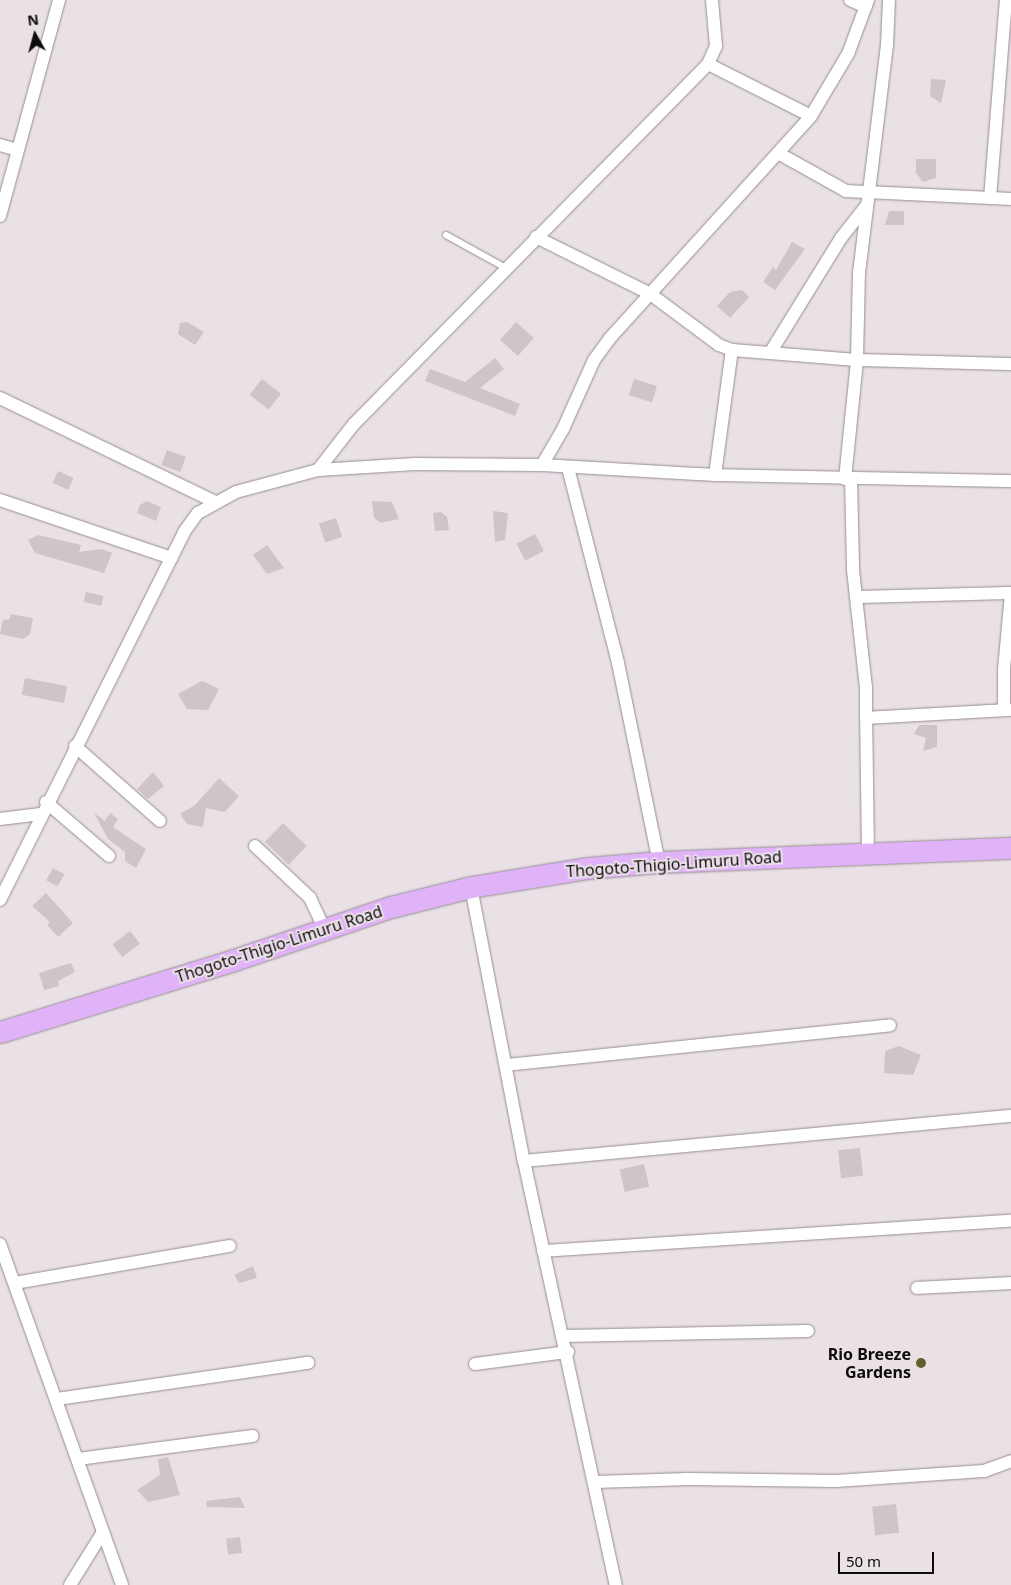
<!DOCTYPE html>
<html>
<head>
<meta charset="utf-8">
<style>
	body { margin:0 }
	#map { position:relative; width:1011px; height:1585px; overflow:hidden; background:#eae1e7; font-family:"Noto Sans",sans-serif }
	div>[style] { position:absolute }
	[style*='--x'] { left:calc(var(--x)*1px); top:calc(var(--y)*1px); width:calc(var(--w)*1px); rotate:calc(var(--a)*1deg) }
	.building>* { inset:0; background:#cfc4c6; transform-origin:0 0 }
	.roads { filter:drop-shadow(0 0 1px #968d92) drop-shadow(0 0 1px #968d92) }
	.service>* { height:6px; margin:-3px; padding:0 3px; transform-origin:3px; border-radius:3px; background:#fff }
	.minor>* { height:12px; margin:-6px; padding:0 6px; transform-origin:6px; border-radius:6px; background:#fff }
	.trunk>* { height:21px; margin:-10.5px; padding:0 10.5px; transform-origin:10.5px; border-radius:10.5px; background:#e0b2f8 }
	.dots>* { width:14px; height:14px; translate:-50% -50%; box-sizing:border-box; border:2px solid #eae1e7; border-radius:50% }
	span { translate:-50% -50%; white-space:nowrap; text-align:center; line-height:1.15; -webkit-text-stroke:4px #eae1e7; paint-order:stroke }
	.street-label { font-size:16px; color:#0e0b0d }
	.poi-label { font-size:16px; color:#0e0b0d; font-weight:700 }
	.right { translate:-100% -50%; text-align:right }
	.north { position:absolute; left:10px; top:10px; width:50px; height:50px; -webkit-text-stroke:4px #eae1e7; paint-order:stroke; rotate:353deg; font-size:14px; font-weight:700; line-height:20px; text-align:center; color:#0e0b0d }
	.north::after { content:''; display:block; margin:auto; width:18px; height:22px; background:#0e0b0d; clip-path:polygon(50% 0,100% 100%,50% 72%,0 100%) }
	.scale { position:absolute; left:838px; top:1552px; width:96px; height:22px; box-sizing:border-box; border:2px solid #0e0b0d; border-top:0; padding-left:6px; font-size:15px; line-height:18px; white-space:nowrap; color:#0e0b0d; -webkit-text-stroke:4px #eae1e7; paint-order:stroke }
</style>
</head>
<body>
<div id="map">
	<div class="building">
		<i style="clip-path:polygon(931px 79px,946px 80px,941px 103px,930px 96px)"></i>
		<i style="clip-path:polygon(916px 159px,936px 159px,936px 178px,923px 182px,916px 173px)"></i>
		<i style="clip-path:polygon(889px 211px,904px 211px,904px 225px,885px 225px)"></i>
		<i style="clip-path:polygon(792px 242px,805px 249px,775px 290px,763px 282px,773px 267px,776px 270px)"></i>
		<i style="clip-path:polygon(742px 290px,749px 297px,730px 318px,717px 306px,730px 292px)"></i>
		<i style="clip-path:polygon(187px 322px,204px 332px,195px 345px,178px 334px,180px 323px)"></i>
		<i style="left:516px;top:322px;width:24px;height:24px;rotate:42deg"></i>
		<i style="clip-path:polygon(495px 358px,504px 369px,480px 388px,520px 404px,515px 416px,425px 381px,430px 369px,465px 382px)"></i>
		<i style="left:262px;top:379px;width:24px;height:20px;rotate:38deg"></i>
		<i style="left:634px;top:379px;width:24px;height:17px;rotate:17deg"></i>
		<i style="left:167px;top:450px;width:20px;height:16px;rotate:20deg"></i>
		<i style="left:58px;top:471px;width:17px;height:13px;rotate:24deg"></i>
		<i style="clip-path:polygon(147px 501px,161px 507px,156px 521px,137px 513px,140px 505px)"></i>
		<i style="clip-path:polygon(372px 501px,392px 502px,399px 519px,381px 523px,374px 518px)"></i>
		<i style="clip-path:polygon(493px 511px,508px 513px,505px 540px,495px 542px)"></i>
		<i style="clip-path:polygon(441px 512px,447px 517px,449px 530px,435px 531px,433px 513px)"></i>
		<i style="left:336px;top:518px;width:20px;height:18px;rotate:72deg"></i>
		<i style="left:535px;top:534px;width:19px;height:21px;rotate:62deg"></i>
		<i style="clip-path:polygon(38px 535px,81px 545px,79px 552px,102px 549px,112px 553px,104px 573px,35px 553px,28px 540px)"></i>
		<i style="clip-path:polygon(267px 545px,284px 568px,267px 574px,253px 555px)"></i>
		<i style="left:86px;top:592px;width:18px;height:10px;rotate:13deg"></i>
		<i style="clip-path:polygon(10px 614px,33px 618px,30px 634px,23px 639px,0 634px,3px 620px,10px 619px)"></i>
		<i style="left:25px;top:678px;width:43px;height:17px;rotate:11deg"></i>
		<i style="clip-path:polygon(202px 681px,219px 689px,208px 710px,187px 709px,178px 694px)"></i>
		<i style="clip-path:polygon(919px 725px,937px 725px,937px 747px,923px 751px,926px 738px,914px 734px)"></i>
		<i style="clip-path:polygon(153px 772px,164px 786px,148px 799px,137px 789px)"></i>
		<i style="clip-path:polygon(219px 778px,239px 796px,225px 812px,206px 808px,203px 827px,187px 824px,180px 814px,195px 805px)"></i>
		<i style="clip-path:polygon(94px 813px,105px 821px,110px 813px,118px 819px,113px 827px,146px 849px,136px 868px,125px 861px,125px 852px,108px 839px)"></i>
		<i style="left:283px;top:823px;width:33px;height:26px;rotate:44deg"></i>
		<i style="left:53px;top:868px;width:13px;height:14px;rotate:29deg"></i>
		<i style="clip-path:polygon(46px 893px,73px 923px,58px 937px,47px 925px,50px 922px,32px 906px)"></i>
		<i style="left:130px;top:931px;width:16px;height:22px;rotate:52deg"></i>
		<i style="clip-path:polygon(71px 963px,75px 972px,58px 981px,59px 986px,44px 990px,39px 973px)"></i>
		<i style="clip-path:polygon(899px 1046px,921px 1055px,913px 1075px,884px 1073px,885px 1051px)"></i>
		<i style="left:860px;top:1148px;width:28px;height:22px;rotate:84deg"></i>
		<i style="left:644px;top:1164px;width:23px;height:25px;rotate:77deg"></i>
		<i style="clip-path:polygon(253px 1266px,257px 1278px,239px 1283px,234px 1275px)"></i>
		<i style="clip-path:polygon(168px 1457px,180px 1495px,148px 1502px,137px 1490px,160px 1475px,158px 1459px)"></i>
		<i style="clip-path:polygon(240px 1497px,245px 1508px,207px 1507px,206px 1501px)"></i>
		<i style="left:896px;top:1504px;width:29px;height:24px;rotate:84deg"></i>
		<i style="left:240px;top:1537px;width:16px;height:14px;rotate:83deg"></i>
	</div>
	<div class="roads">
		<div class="service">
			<i style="--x:446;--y:235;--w:68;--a:28.8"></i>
		</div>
		<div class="minor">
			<i style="--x:850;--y:0;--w:17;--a:24"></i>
			<i style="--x:708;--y:64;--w:115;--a:26.8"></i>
			<i style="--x:0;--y:145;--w:18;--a:16"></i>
			<i style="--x:778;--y:153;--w:78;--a:29.2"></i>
			<i style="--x:846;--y:191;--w:165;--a:2.8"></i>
			<i style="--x:990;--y:198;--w:199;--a:-85.4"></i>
			<i style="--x:0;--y:216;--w:224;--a:-74.7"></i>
			<i style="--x:536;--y:237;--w:126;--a:26.4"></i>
			<i style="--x:649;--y:293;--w:87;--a:36.6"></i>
			<i style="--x:719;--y:345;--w:14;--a:21"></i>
			<i style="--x:732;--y:350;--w:125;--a:4.6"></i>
			<i style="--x:857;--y:360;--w:154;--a:1.5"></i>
			<i style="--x:770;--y:353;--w:135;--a:-58.3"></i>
			<i style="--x:841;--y:238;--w:42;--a:-51.8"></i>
			<i style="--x:0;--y:398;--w:239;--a:25.8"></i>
			<i style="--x:542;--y:465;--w:42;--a:-59.7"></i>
			<i style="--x:563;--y:429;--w:76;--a:-65.8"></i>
			<i style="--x:594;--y:360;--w:27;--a:-54"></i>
			<i style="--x:610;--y:338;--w:299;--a:-47.8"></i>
			<i style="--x:811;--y:116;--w:72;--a:-59.2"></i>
			<i style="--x:848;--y:54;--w:58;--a:-69.7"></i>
			<i style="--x:568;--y:468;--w:201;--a:75.6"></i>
			<i style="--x:618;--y:663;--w:203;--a:78.4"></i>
			<i style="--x:318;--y:470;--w:58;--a:-52"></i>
			<i style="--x:354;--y:424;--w:505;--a:-45.48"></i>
			<i style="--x:708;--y:64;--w:20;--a:-66"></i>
			<i style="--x:716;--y:46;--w:46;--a:-95"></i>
			<i style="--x:715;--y:475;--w:126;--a:-82.3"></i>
			<i style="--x:845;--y:479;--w:120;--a:-84.2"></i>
			<i style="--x:857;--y:360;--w:87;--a:-88.7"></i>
			<i style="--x:859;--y:273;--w:230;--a:-83"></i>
			<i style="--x:887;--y:45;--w:45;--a:-87.5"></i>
			<i style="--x:851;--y:479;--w:91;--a:88.7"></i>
			<i style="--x:853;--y:570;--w:118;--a:83.7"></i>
			<i style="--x:866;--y:687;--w:31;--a:90"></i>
			<i style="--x:0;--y:500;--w:181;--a:18.7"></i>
			<i style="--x:856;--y:597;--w:155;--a:-1.5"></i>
			<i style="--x:1004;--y:710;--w:41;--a:-90"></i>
			<i style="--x:1004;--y:669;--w:75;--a:-84.7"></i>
			<i style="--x:75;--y:746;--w:113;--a:41.4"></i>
			<i style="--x:46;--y:802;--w:83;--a:40.6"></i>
			<i style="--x:0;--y:819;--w:41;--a:-7"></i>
			<i style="--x:255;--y:846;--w:76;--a:43.4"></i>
			<i style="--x:310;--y:898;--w:35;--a:65"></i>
			<i style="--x:868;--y:853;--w:135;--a:-90.8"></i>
			<i style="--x:866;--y:718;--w:145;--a:-3.2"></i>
			<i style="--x:471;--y:887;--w:279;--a:79.1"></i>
			<i style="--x:524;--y:1161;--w:434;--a:77.8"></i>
			<i style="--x:0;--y:900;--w:411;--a:-63.4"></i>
			<i style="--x:184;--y:532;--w:24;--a:-54"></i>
			<i style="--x:198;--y:513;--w:43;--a:-28.9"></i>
			<i style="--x:236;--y:492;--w:85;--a:-15"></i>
			<i style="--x:318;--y:470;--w:97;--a:-3.5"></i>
			<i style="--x:415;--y:464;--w:127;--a:0.5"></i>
			<i style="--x:542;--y:465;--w:173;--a:3.3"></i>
			<i style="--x:715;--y:475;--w:296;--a:1.2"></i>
			<i style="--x:506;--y:1065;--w:386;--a:-5.9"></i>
			<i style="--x:524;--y:1161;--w:489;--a:-5.3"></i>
			<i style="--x:0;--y:1244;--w:362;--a:70.3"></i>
			<i style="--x:543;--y:1251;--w:469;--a:-3.7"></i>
			<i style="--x:15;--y:1283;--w:218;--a:-9.8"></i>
			<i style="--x:917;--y:1288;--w:94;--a:-3"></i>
			<i style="--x:565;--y:1336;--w:243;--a:-1.2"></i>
			<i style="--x:475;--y:1364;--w:94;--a:-7.4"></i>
			<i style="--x:57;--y:1399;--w:254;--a:-8.2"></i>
			<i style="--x:78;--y:1459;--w:176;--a:-7.5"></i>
			<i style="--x:595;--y:1482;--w:93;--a:-1.8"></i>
			<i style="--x:688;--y:1479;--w:148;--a:0.8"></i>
			<i style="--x:836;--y:1481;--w:148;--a:-3.9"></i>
			<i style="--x:984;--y:1471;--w:29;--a:-20"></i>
			<i style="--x:70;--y:1585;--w:62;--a:-58.1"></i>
		</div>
		<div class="trunk">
			<i style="--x:0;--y:1032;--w:245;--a:-17.1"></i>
			<i style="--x:234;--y:960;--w:166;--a:-18.7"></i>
			<i style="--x:391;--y:907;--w:82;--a:-14"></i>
			<i style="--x:471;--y:887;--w:119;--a:-9.2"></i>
			<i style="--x:588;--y:868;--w:71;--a:-4.8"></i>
			<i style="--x:659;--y:862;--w:352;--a:-2.3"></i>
		</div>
	</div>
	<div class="dots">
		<i style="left:921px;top:1363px;background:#61602d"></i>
	</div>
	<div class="street-label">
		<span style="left:674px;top:864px;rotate:-4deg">Thogoto-Thigio-Limuru Road</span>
		<span style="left:279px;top:944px;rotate:-18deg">Thogoto-Thigio-Limuru Road</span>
	</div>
	<div class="poi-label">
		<span class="right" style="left:911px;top:1363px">Rio Breeze<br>Gardens</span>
	</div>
	<div class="north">N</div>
	<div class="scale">50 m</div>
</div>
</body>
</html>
